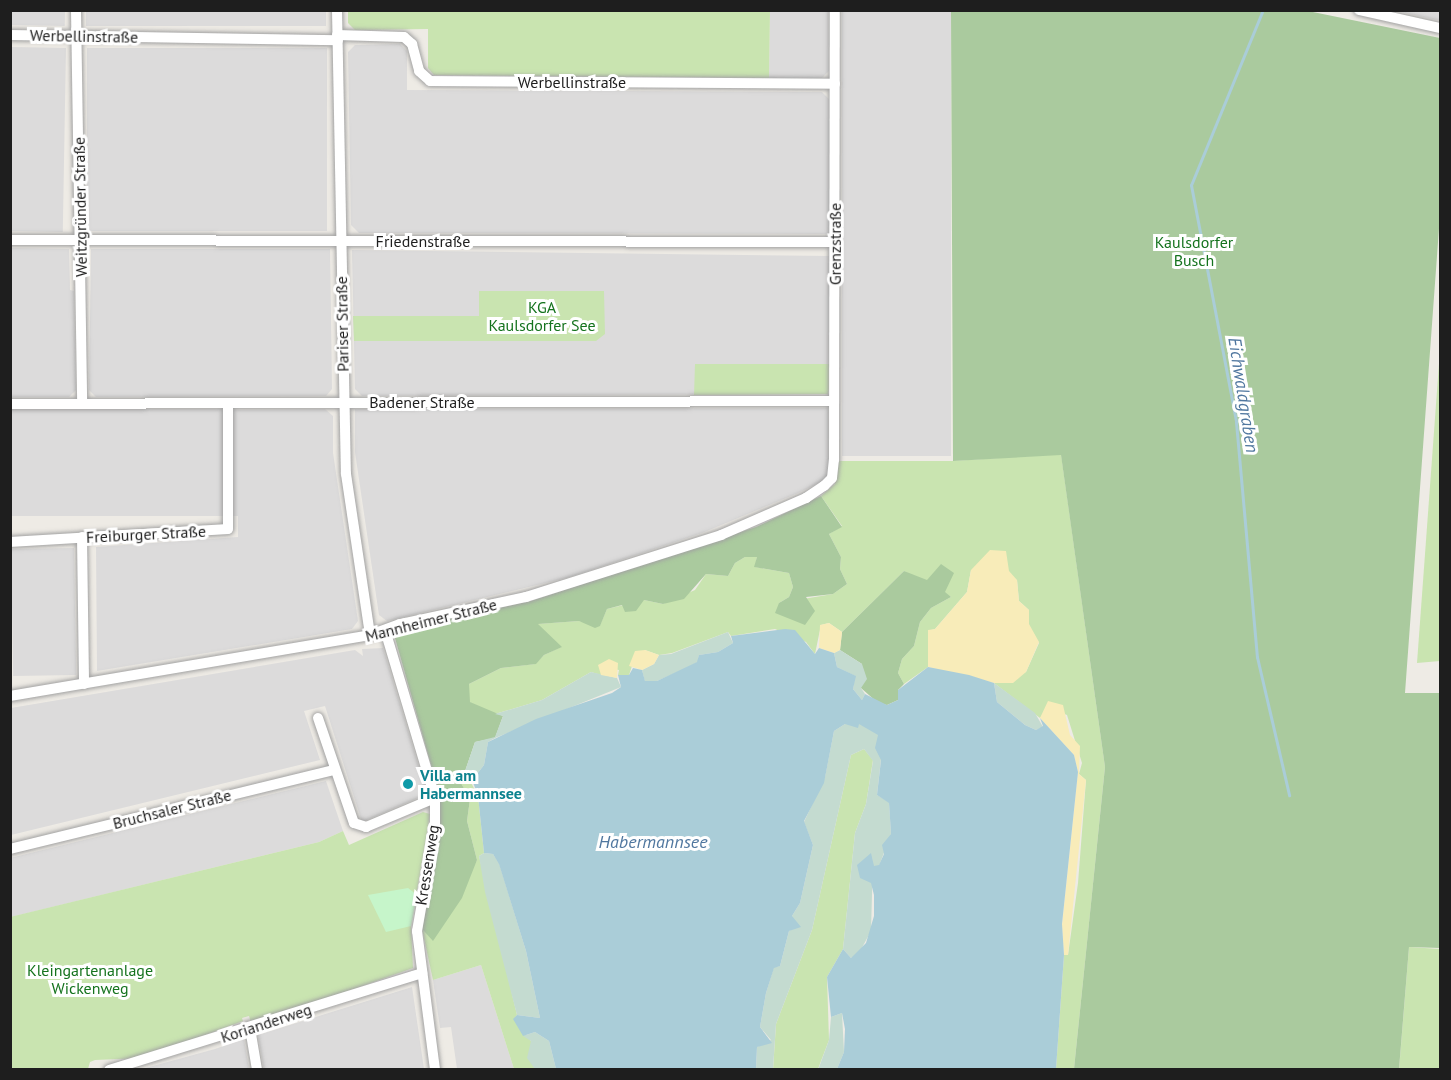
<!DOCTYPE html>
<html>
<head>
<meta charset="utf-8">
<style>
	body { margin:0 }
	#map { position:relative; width:1451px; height:1080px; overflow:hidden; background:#eeebe5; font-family:"PT Sans",sans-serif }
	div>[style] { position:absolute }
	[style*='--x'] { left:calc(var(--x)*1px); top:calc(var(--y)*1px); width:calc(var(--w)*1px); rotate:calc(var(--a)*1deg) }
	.residential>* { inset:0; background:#dcdbdb; transform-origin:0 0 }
	.grass>* { inset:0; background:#c9e4b0 }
	.forest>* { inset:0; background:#aaca9e }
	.wetland>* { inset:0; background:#c4dbd0 }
	.sand>* { inset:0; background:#f8ecb9 }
	.park>* { inset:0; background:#c6f5ca }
	.water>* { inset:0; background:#aacdd8 }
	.stream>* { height:3px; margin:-1.5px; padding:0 1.5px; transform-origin:1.5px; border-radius:1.5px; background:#aacdd8 }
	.roads { filter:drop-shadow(0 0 2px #a2a2a2) drop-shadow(0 0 2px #a2a2a2) }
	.minor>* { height:10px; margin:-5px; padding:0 5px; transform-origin:5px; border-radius:5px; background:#fff }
	.dots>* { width:16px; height:16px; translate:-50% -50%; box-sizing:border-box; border:3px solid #fff; border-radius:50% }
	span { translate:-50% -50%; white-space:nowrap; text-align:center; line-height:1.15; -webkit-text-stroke:6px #fff; paint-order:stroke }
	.street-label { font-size:16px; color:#1e1e1e }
	.park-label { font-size:16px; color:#15731e }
	.culture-label { font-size:16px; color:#0d838f; font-weight:700 }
	.left { translate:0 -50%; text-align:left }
	.water-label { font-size:18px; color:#50779f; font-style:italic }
	.frame { position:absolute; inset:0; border:12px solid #1e1e1e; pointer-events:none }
</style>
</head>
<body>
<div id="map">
	<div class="residential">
		<i style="left:11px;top:10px;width:54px;height:15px;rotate:1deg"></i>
		<i style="left:86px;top:11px;width:240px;height:15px"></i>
		<i style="clip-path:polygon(770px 11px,828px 11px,829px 71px,822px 78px,769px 78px)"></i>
		<i style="left:842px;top:11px;width:109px;height:445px"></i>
		<i style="clip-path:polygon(1396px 11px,1440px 11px,1440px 20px,1438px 20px)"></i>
		<i style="clip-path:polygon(400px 44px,407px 51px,407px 90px,822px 92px,829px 99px,830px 234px,359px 233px,351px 225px,348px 52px,355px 45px)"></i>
		<i style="left:11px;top:47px;width:55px;height:184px;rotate:1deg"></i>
		<i style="left:87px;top:48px;width:240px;height:183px"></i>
		<i style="clip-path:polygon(11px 248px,69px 249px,70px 290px,74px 291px,76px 390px,69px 397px,11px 397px)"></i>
		<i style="clip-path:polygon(91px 249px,330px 249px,332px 389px,326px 396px,96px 397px,89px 390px)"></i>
		<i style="clip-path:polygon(352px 250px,830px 256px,828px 394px,362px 396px,355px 389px)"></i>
		<i style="clip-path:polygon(828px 408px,829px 478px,798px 493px,702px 533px,570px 577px,387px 621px,379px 615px,355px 452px,355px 409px)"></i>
		<i style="left:223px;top:409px;width:107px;height:212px;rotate:90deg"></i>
		<i style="clip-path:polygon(325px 409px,333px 416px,333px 453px,358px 621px,352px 629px,97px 671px,96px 547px,238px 537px,238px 516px,231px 516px,230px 410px)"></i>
		<i style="left:74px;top:548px;width:127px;height:63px;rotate:89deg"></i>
		<i style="clip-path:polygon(383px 648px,427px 794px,362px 822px,325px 706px,304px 711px,320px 760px,11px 835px,11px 708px,355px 650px,363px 656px,362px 649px)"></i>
		<i style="clip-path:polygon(326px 781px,343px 831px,319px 842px,11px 917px,10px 858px)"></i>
		<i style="clip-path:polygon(481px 965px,514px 1069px,457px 1069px,451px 1027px,440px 1028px,433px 980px)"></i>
		<i style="clip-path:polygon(412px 987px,424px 1069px,264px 1069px,258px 1035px)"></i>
		<i style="clip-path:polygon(244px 1039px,249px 1069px,142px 1069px,215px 1049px)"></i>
	</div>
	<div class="grass">
		<i style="clip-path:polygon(348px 11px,770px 11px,769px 78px,434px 75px,428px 68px,428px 29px,355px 30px,348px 23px)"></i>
		<i style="clip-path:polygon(479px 291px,604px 291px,605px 334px,596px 341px,354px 341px,353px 316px,479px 316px)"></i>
		<i style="clip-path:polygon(1440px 350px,1440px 661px,1417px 663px)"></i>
		<i style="clip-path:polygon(695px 364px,830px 364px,830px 384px,828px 394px,694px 395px)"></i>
		<i style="clip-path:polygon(1061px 454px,1105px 767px,1074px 1069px,1056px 1069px,1064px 955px,1068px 955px,1078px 883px,1086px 780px,1079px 774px,1082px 763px,1067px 715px,1048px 708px,1040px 718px,994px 683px,1026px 672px,1039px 643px,1028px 624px,1029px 610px,1019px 601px,1017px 580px,971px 570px,967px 592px,935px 629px,928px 631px,928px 667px,904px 684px,898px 673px,902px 659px,914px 646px,920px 622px,931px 608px,951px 597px,904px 571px,842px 632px,829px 623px,821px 625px,815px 654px,806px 642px,775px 629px,731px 636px,728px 632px,672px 653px,659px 655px,645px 650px,634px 660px,629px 675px,618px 675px,619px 670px,601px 667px,601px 675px,591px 672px,542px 700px,495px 714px,469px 702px,469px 684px,501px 668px,535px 664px,544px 655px,561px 647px,537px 624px,579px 621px,600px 625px,607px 609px,644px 600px,663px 604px,695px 590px,706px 574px,728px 576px,735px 563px,745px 557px,757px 557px,755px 567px,789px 573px,793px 587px,789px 597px,779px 603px,833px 594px,847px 584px,840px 569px,841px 557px,829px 534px,842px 526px,821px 496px,835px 484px,839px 461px,953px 461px)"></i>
		<i style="clip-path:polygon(864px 749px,873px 760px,866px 804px,855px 833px,843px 949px,827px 977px,829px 1040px,818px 1069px,773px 1070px,776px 1024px,812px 930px,851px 755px)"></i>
		<i style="clip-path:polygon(465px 771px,478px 796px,484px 853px,479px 856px,517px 1015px,514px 1019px,531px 1041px,535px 1069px,514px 1069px,481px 965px,433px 980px,422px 929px,433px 940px,477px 860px,467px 821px,470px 799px,461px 783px)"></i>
		<i style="clip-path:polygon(423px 812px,430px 814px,411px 926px,413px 968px,252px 1025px,249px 1016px,242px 1018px,243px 1021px,143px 1058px,95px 1060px,90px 1062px,88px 1069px,11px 1069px,10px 917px,319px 842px,343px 831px,349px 845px)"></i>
		<i style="clip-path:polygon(1409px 947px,1440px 949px,1440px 1069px,1399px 1070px)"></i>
	</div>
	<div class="forest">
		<i style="clip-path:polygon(951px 11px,1308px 11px,1440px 38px,1440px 215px,1405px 693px,1440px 693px,1440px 948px,1409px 947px,1399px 1069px,1074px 1069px,1105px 767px,1061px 455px,953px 461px)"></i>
		<i style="clip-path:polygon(821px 496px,842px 527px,829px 534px,841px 557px,840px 569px,847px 584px,833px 594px,806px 597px,815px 611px,805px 625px,775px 613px,779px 603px,789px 597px,793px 587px,789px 573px,754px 567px,757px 557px,745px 557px,735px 563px,728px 576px,706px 574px,684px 599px,663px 604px,644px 600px,636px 611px,625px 612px,622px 605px,607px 609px,600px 626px,595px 628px,579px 621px,538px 624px,562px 647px,544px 655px,536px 664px,501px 668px,469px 684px,470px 702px,503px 716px,495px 738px,475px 742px,461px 783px,470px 799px,467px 821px,477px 860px,462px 898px,433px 941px,422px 929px,440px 825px,439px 793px,393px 631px,531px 601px,756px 527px)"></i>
		<i style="clip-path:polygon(941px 564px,954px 573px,945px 592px,951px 597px,931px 608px,920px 622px,914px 646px,902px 659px,898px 673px,904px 684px,898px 690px,898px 700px,887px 705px,878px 703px,861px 688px,862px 664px,840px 650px,842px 632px,904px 571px,927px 580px)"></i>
	</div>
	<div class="wetland">
		<i style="clip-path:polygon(728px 632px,733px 643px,718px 652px,699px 655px,698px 662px,682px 670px,657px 681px,645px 682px,642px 670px,654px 664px,659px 655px,671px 654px)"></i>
		<i style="clip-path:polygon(840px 650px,862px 664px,867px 679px,861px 688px,865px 694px,862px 700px,853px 689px,855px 676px,837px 667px,834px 653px)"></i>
		<i style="clip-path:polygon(591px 672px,617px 678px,621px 687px,495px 738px,488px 742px,484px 765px,477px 774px,465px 771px,475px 742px,495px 737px,503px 716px,495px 714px,542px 700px)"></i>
		<i style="clip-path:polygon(994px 683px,1035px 713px,1043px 727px,1036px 730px,1025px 725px,997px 702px)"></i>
		<i style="clip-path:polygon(859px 723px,878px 734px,881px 759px,877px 795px,889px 802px,891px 834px,879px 866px,873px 866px,873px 857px,871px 931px,858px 955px,851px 958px,843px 949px,855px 833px,866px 804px,873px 761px,864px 749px,851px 755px,812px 930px,776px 1024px,773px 1069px,756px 1070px,757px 1047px,771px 1040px,760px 1027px,766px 993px,774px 967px,780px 966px,789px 931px,794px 928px,792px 916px,800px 903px,813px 845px,804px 822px,825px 777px,834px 731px,845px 724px)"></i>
		<i style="clip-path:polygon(484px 853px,493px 854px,499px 863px,526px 951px,540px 1018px,517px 1015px,485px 892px,479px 856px)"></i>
		<i style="clip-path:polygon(842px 1013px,844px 1052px,837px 1069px,818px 1070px,829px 1040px,831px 1017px)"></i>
		<i style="clip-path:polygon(535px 1032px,549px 1041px,556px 1069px,535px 1069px,527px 1058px,531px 1041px,523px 1036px)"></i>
	</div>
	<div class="sand">
		<i style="clip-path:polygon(990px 550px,1006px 551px,1009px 571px,1017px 580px,1019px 601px,1029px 610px,1029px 624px,1039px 642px,1026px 672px,1013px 683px,994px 683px,928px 667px,928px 630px,935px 629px,967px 592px,971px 570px)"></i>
		<i style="clip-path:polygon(829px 623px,842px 632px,840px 650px,834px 653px,819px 648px,820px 625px)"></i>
		<i style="clip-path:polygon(645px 650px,659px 655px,654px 664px,642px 670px,629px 666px,635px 651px)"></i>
		<i style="clip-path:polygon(609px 659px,618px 663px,617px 678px,601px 675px,598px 665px)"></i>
		<i style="clip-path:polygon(1048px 701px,1063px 705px,1070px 735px,1080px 746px,1079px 774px,1086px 780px,1068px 955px,1064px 955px,1062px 925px,1078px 772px,1074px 755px,1040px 718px)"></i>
	</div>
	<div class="park">
		<i style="clip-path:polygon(408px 888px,417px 895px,411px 926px,386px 932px,368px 895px)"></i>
	</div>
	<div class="water">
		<i style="clip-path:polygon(785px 629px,795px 630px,815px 654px,819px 648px,834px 653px,837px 667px,856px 676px,853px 689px,862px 700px,865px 694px,887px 705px,898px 700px,898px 690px,928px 667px,969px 675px,994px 683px,997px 702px,1025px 725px,1036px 730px,1043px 726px,1040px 718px,1074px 755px,1078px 772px,1062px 924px,1064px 955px,1056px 1069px,837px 1069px,844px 1052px,845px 1029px,842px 1013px,831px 1017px,827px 977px,843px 949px,851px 958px,866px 943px,874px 916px,874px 895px,871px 883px,860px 878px,857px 865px,871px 853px,874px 866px,879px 865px,884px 854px,882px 845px,891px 834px,889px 803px,877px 795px,881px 760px,875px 748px,878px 735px,859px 724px,858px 728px,845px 724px,834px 731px,824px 783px,804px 821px,813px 845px,800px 903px,792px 916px,801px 927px,789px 931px,780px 966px,774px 968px,766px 993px,760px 1027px,772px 1043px,757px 1047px,756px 1069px,556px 1069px,549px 1041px,535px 1032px,523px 1036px,513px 1019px,517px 1015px,540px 1018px,526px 951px,499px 864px,493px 854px,484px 853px,478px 796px,470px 774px,477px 774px,484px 765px,488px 742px,536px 719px,612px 693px,621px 687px,618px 675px,629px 675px,633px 668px,642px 670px,645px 681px,657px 681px,697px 662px,699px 655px,718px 652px,733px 643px,731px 636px)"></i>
	</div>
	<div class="stream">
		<i style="--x:1262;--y:12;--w:187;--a:112.3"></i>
		<i style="--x:1191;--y:185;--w:241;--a:79.2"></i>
		<i style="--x:1236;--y:422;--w:236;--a:84.9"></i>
		<i style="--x:1257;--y:657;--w:142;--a:76.9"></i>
	</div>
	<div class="roads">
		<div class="minor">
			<i style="--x:76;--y:10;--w:393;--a:89.1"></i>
			<i style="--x:337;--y:10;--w:464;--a:88.9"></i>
			<i style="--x:346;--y:474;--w:163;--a:81.5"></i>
			<i style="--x:1359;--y:10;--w:83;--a:12.5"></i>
			<i style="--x:10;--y:35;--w:328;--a:0.9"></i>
			<i style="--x:337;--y:35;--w:67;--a:1.7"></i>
			<i style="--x:404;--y:37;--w:11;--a:41"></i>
			<i style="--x:412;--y:44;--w:28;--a:75"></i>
			<i style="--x:419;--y:71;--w:15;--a:42"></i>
			<i style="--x:430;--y:81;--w:405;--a:0.4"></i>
			<i style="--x:10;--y:240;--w:825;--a:0.14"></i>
			<i style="--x:10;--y:404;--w:824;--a:-0.21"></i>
			<i style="--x:82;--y:537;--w:147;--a:89.2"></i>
			<i style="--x:10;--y:542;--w:218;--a:-3.4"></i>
			<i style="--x:228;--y:529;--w:126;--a:-90"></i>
			<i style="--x:385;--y:630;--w:175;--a:73.4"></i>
			<i style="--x:435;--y:798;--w:31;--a:90"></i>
			<i style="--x:435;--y:829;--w:104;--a:100"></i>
			<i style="--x:417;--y:931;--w:140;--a:82.6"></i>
			<i style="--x:10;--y:696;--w:365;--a:-9.6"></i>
			<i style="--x:370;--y:635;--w:32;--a:-20"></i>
			<i style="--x:400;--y:624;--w:129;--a:-12.1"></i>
			<i style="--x:526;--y:597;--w:205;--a:-17.6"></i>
			<i style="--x:721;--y:535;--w:93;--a:-23.5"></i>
			<i style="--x:806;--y:498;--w:22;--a:-34"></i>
			<i style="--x:824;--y:486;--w:11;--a:-45"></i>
			<i style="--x:832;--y:478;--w:18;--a:-84"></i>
			<i style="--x:834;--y:460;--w:450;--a:-89.9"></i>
			<i style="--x:318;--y:718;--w:111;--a:71.1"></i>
			<i style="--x:354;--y:823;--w:13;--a:18"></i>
			<i style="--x:366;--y:827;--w:75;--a:-22.8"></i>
			<i style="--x:10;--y:849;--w:333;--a:-13.7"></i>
			<i style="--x:250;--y:1028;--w:43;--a:80.5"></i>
			<i style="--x:109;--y:1070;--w:328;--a:-17.2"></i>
		</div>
	</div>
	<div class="dots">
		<i style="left:408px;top:784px;background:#0f9aa8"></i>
	</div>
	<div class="street-label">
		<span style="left:84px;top:36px;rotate:1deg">Werbellinstraße</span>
		<span style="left:572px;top:82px">Werbellinstraße</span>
		<span style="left:80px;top:207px;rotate:-91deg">Weitzgründer Straße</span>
		<span style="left:423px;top:241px">Friedenstraße</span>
		<span style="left:835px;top:244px;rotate:-90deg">Grenzstraße</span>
		<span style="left:342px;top:324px;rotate:-91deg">Pariser Straße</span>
		<span style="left:422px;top:402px">Badener Straße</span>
		<span style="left:146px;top:534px;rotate:-3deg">Freiburger Straße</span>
		<span style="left:431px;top:620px;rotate:-14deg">Mannheimer Straße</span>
		<span style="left:172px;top:809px;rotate:-14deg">Bruchsaler Straße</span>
		<span style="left:427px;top:865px;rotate:-81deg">Kressenweg</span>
		<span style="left:266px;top:1023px;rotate:-18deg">Korianderweg</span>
	</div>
	<div class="park-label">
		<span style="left:1194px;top:251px">Kaulsdorfer<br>Busch</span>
		<span style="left:542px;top:316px">KGA<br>Kaulsdorfer See</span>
		<span style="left:90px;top:979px">Kleingartenanlage<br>Wickenweg</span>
	</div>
	<div class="culture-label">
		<span class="left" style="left:420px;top:784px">Villa am<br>Habermannsee</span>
	</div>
	<div class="water-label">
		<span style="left:1243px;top:395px;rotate:81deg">Eichwaldgraben</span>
		<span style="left:653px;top:842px">Habermannsee</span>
	</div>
	<div class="frame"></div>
</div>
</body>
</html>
